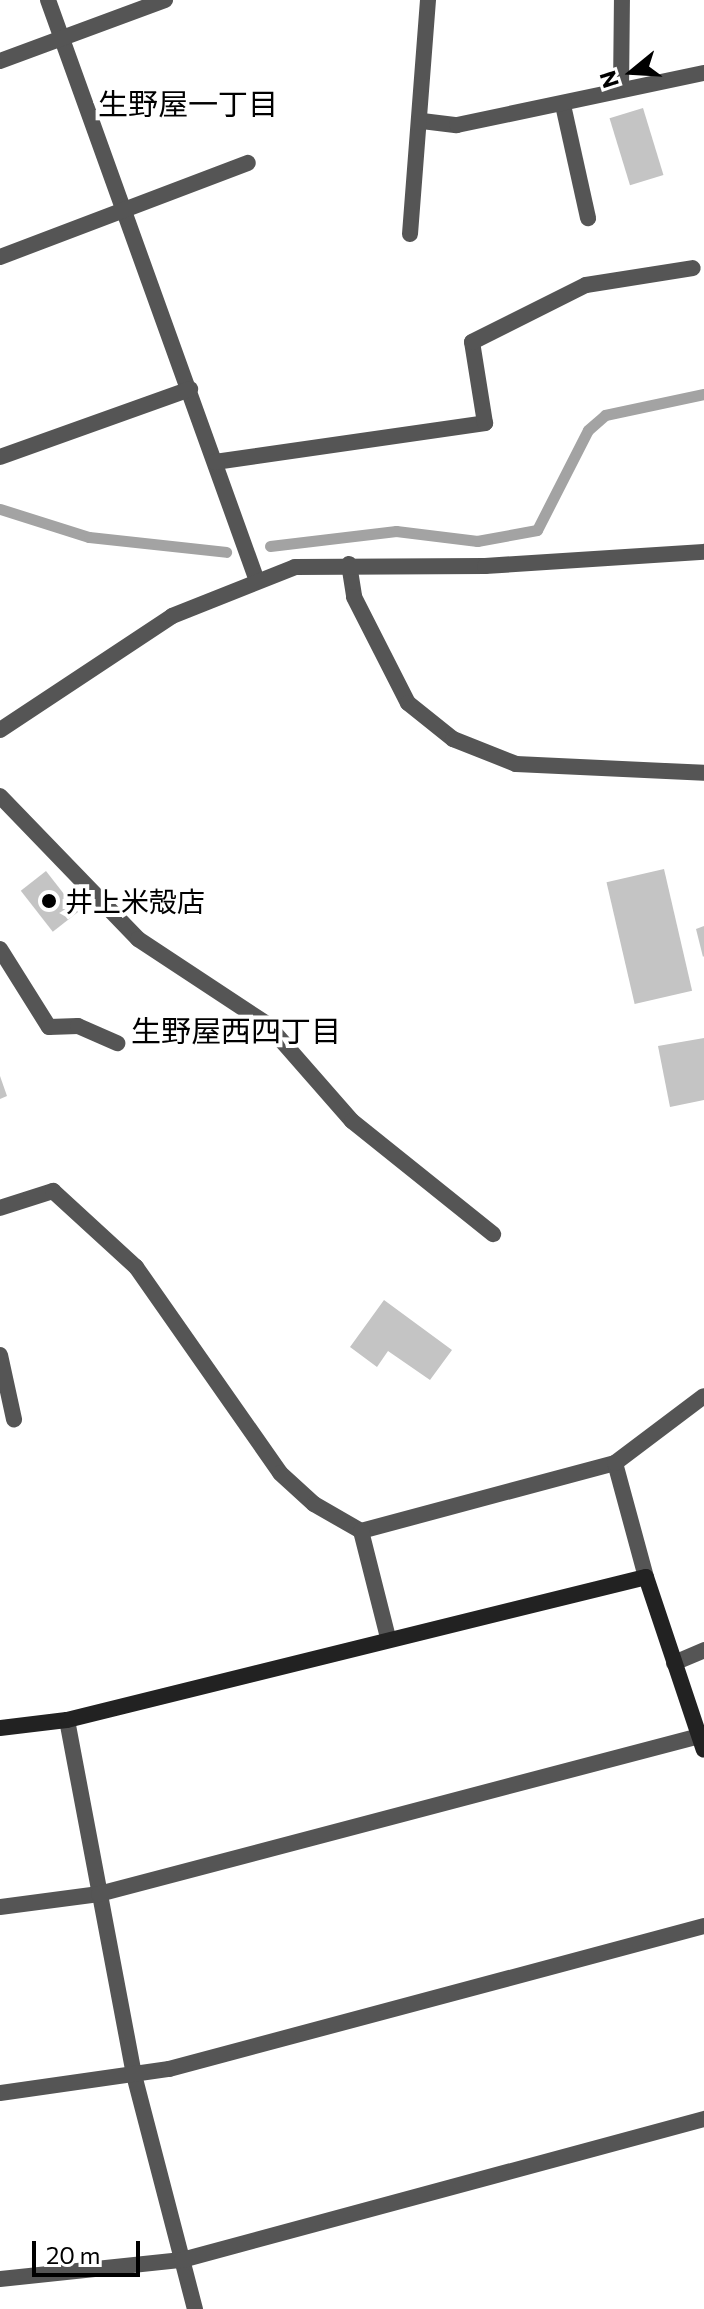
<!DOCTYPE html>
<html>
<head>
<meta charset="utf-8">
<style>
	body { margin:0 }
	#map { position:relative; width:704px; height:2309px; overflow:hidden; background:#fff; font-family:Commissioner,"Noto Sans JP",sans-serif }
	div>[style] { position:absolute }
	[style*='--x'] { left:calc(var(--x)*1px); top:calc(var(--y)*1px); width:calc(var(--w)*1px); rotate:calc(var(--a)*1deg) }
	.stream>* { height:11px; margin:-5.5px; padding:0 5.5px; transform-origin:5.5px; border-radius:5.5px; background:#a3a3a3 }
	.building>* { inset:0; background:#c4c4c4; transform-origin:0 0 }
	.street>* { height:16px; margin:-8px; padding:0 8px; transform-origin:8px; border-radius:8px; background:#555 }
	.secondary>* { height:16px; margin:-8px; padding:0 8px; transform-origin:8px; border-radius:8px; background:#222 }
	.dots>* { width:22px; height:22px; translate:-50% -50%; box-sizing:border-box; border:4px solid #fff; border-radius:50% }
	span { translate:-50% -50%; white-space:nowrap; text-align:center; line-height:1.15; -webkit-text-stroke:8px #fff; paint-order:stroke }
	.poi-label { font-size:28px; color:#000 }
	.left { translate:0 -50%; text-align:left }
	.neighbourhood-label { font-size:30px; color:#000 }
	.north { position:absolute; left:592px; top:32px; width:80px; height:80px; -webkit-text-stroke:6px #fff; paint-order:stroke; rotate:252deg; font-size:22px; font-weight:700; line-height:32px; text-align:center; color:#000 }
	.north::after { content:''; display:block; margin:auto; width:28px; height:36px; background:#000; clip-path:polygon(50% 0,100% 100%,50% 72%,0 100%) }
	.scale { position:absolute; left:32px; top:2241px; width:108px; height:36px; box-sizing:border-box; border:4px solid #000; border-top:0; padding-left:10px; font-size:24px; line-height:28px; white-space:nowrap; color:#000; -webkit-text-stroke:6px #fff; paint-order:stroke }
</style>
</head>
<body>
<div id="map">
	<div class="stream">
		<i style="--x:0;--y:509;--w:93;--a:17.5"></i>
		<i style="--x:89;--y:537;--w:138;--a:6.2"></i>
		<i style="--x:270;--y:546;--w:127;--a:-6.8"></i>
		<i style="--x:396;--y:531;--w:82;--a:7"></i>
		<i style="--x:477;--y:541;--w:61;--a:-10.4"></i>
		<i style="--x:537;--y:530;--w:112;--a:-63"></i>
		<i style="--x:588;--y:430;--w:23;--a:-41"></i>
		<i style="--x:605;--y:415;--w:101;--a:-12"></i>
	</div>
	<div class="building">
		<i style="left:643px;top:108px;width:70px;height:35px;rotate:73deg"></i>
		<i style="left:664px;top:869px;width:125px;height:59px;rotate:77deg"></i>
		<i style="left:46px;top:871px;width:52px;height:32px;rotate:52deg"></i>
		<i style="clip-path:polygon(704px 926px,704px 956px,703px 957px,696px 929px)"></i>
		<i style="clip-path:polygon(704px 1038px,704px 1100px,670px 1107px,658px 1046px)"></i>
		<i style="clip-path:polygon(0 1076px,7px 1096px,0 1099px)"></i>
		<i style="clip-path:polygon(384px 1300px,452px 1350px,430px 1380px,388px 1351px,377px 1367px,350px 1347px)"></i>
	</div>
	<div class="street">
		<i style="--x:48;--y:0;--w:614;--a:70.21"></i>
		<i style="--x:0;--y:61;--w:176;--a:-20.3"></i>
		<i style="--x:621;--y:90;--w:90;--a:-89.4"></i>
		<i style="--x:563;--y:105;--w:116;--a:77.5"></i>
		<i style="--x:422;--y:121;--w:35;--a:7"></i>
		<i style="--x:457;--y:125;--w:252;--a:-11.9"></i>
		<i style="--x:410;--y:234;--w:235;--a:-85.6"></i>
		<i style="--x:0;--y:257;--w:265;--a:-20.8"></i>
		<i style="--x:0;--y:457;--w:202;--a:-19.7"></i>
		<i style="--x:215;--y:462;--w:273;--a:-8.2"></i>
		<i style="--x:485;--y:423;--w:82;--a:-99.1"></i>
		<i style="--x:472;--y:342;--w:127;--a:-26.6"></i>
		<i style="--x:586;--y:285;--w:108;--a:-9"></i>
		<i style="--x:349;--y:564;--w:33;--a:81"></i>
		<i style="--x:354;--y:597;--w:119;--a:63"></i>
		<i style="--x:408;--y:703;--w:58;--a:38.7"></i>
		<i style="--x:453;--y:739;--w:68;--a:21.6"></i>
		<i style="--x:516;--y:764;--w:188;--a:2.7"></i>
		<i style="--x:0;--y:730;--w:206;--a:-33.5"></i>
		<i style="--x:172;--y:616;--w:132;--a:-21.7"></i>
		<i style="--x:295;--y:567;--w:190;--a:-0.3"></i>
		<i style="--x:485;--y:566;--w:219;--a:-3.7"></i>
		<i style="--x:0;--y:796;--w:199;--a:46"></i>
		<i style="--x:138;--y:939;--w:154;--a:33.4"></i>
		<i style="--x:267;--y:1024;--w:129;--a:48.8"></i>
		<i style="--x:352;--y:1121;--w:181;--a:38.7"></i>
		<i style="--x:0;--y:949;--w:92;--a:57.9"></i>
		<i style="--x:49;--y:1027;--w:29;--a:-2"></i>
		<i style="--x:78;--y:1026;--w:43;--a:23.6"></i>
		<i style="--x:0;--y:1208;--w:56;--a:-17.8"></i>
		<i style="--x:53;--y:1191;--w:113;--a:42.5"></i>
		<i style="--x:136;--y:1267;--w:251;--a:55"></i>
		<i style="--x:280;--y:1473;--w:46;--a:42.4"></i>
		<i style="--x:314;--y:1504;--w:54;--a:29.9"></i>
		<i style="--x:361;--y:1531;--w:263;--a:-15"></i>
		<i style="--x:615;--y:1463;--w:118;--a:74.8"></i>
		<i style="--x:0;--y:1355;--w:66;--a:77.7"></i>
		<i style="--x:615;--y:1463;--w:111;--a:-37"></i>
		<i style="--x:361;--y:1531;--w:110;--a:75.8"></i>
		<i style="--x:674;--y:1663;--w:33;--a:-23"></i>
		<i style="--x:67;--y:1720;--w:361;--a:79.3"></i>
		<i style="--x:134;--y:2075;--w:242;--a:75.4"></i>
		<i style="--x:0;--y:1907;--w:100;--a:-7.5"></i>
		<i style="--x:99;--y:1894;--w:620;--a:-14.75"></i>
		<i style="--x:0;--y:2093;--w:171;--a:-8.1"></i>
		<i style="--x:169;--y:2069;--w:554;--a:-14.96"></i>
		<i style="--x:0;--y:2279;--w:183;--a:-6"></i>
		<i style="--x:182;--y:2260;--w:541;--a:-15.12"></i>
	</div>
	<div class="secondary">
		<i style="--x:0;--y:1728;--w:67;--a:-6.8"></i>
		<i style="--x:67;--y:1720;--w:596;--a:-13.87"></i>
		<i style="--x:646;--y:1577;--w:182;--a:71.5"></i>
	</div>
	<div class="dots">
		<i style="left:49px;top:901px;background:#000"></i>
	</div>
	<div class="poi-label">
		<span class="left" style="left:65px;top:901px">井上米殻店</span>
	</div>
	<div class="neighbourhood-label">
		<span style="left:188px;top:103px">生野屋一丁目</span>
		<span style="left:236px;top:1030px">生野屋西四丁目</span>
	</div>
	<div class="north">N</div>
	<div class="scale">20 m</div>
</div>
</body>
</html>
